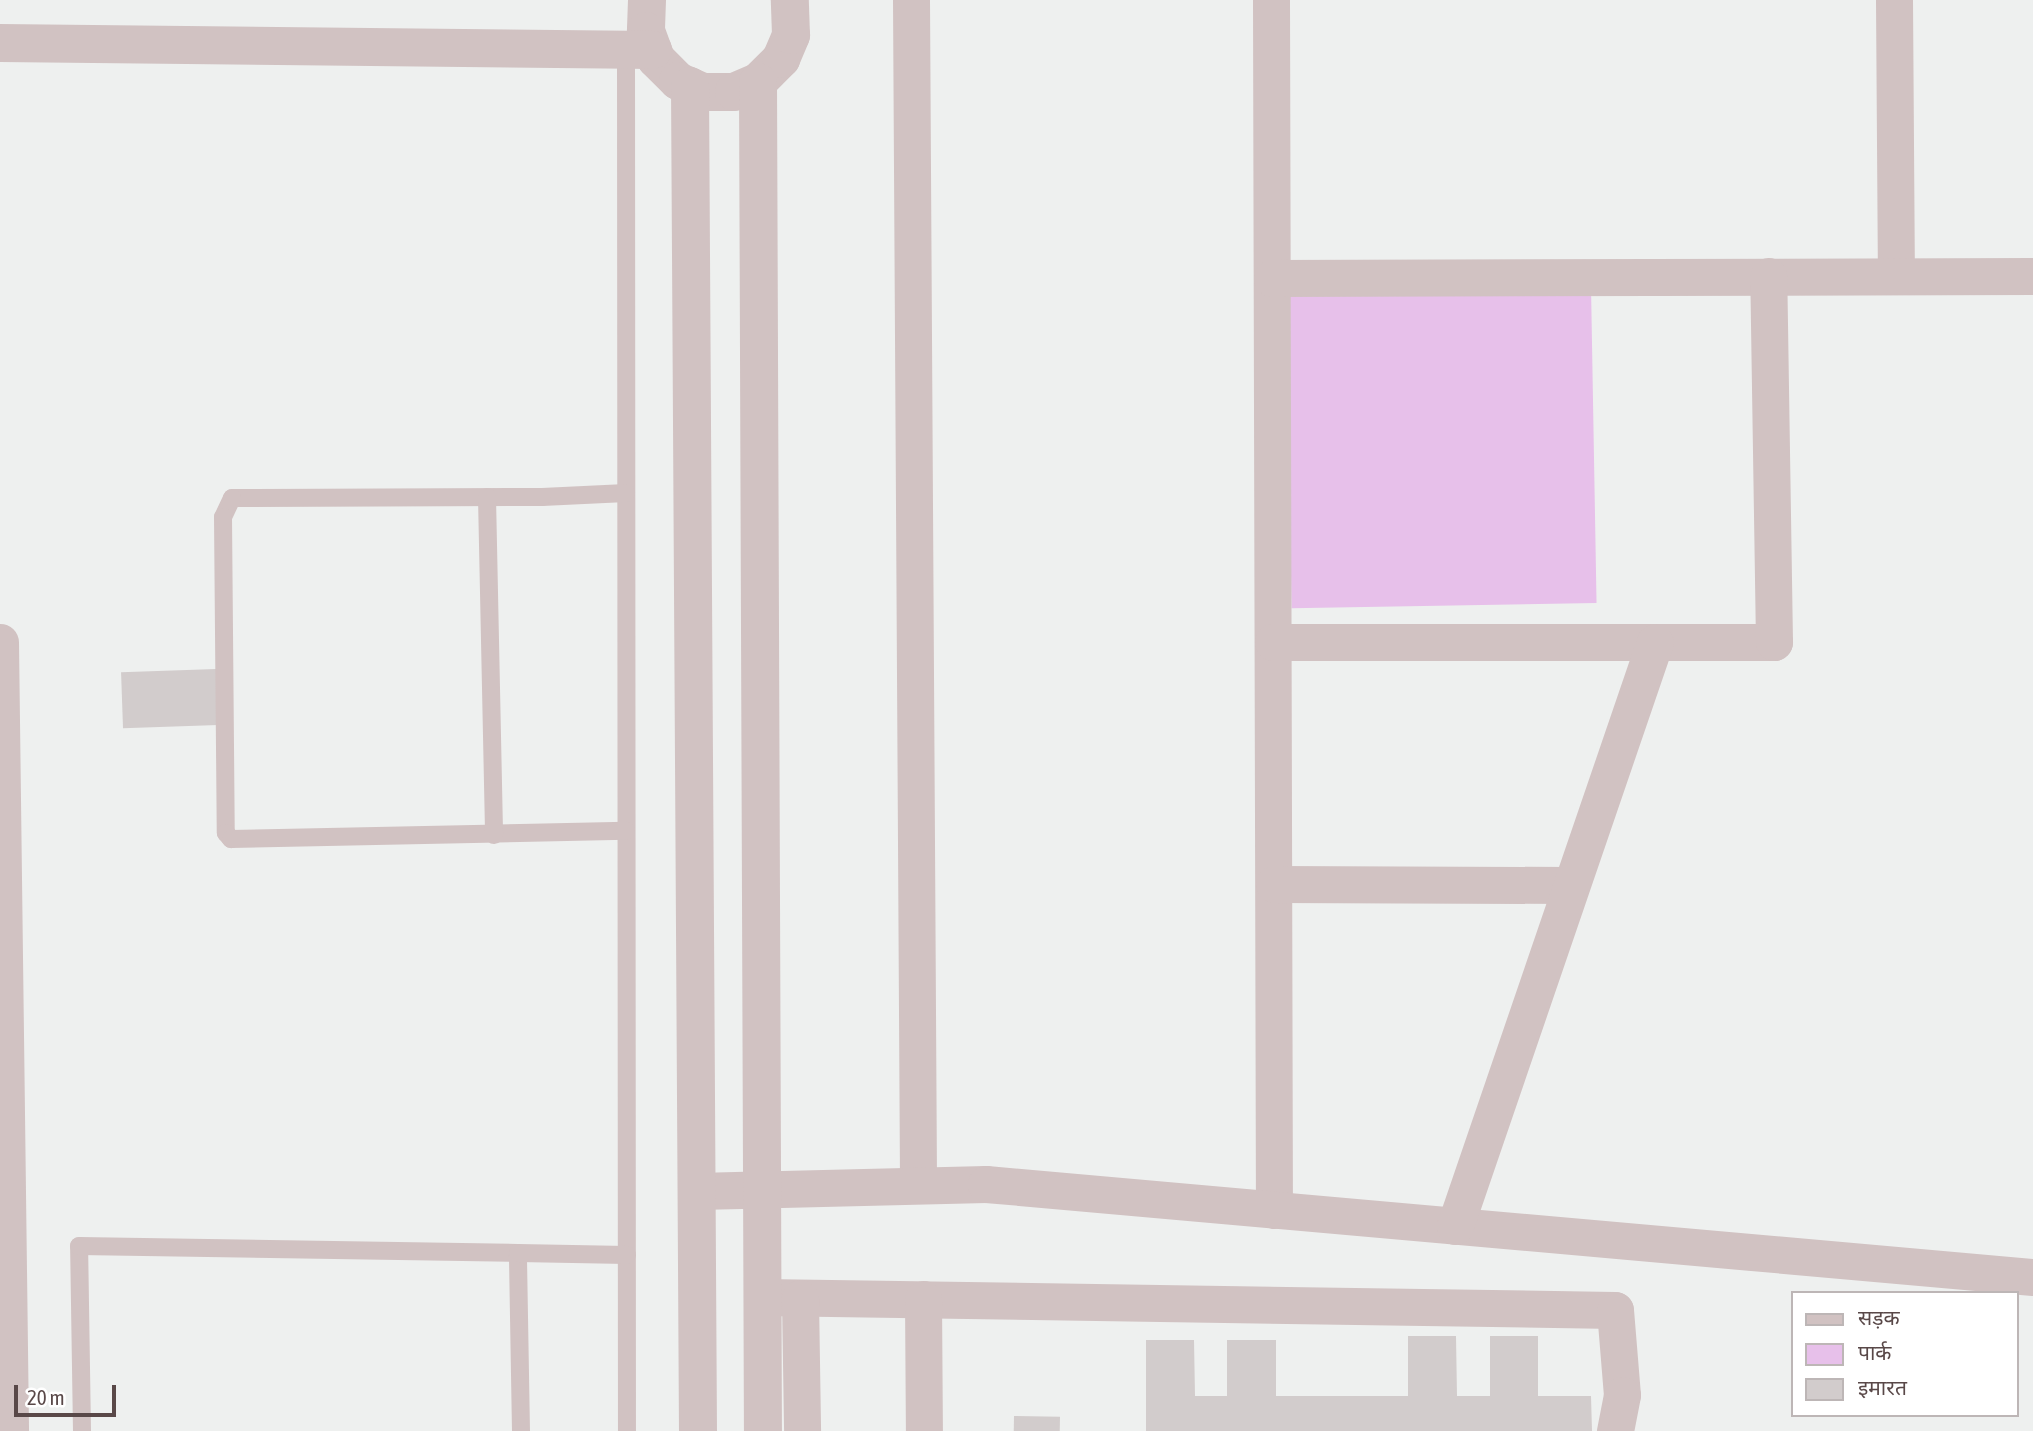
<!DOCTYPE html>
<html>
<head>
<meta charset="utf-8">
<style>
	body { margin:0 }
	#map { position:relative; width:2033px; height:1431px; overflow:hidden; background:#eef0ef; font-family:"Asap Condensed","Noto Sans Devanagari",sans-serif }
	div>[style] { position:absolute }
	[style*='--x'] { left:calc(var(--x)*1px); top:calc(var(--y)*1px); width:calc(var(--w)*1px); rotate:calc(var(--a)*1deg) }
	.green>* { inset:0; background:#e7c0ea; transform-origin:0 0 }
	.building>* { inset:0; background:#d2cccc; transform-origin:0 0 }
	.service>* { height:18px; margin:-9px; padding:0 9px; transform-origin:9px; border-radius:9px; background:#d1c2c2 }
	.minor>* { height:37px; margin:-18.5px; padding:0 18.5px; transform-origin:18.5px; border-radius:18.5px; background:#d1c2c2 }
	.tertiary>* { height:38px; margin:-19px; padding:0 19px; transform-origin:19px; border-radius:19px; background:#d1c2c2 }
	span { translate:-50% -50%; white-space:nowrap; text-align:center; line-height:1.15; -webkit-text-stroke:6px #fff; paint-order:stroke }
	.legend { position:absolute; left:1791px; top:1291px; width:228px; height:126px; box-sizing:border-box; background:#fff; border:2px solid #bdb6b6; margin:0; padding:9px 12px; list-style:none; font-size:21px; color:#594848 }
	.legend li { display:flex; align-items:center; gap:14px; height:35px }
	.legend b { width:35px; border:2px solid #bdb6b6 }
	.scale { position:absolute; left:14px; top:1385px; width:102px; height:32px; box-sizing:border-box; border:4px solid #594848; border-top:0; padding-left:9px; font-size:21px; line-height:24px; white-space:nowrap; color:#594848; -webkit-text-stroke:5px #fff; paint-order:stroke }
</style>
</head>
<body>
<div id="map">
	<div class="green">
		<i style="left:1591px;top:286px;width:317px;height:305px;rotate:89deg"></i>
	</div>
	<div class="building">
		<i style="left:216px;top:669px;width:56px;height:95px;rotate:88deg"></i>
		<i style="clip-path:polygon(1408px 1336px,1456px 1336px,1457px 1396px,1490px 1396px,1490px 1336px,1538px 1336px,1538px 1396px,1591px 1396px,1592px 1431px,1146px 1431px,1146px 1340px,1194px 1340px,1195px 1396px,1227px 1396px,1227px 1340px,1276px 1340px,1276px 1396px,1408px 1396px)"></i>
		<i style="left:1014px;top:1416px;width:46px;height:15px;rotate:1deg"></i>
	</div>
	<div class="service">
		<i style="--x:626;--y:50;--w:1381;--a:89.96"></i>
		<i style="--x:626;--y:493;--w:84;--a:177.3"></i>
		<i style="--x:542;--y:497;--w:310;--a:179.8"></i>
		<i style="--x:232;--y:498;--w:21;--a:115"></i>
		<i style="--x:223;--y:517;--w:316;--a:89.5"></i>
		<i style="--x:226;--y:833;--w:8;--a:50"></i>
		<i style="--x:231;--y:839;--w:395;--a:-1.2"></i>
		<i style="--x:487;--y:497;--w:338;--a:88.8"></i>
		<i style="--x:82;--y:1431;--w:185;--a:-90.9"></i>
		<i style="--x:79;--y:1246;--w:439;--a:0.9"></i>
		<i style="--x:521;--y:1431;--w:178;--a:-91"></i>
		<i style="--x:518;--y:1253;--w:109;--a:1.1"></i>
	</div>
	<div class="minor">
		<i style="--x:911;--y:0;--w:1185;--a:89.66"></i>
		<i style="--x:1271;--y:0;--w:1210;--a:89.86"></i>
		<i style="--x:1894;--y:0;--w:275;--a:89.6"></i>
		<i style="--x:1272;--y:278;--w:761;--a:-0.15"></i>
		<i style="--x:0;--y:642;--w:789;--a:89.27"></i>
		<i style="--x:1273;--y:642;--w:501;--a:0"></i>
		<i style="--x:1774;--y:642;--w:366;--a:-90.9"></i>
		<i style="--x:1274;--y:884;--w:297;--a:0.2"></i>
		<i style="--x:697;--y:1191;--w:289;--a:-1.4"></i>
		<i style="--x:986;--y:1184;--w:1051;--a:5.08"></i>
		<i style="--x:1455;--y:1226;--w:617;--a:-71.1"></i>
		<i style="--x:763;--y:1297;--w:852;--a:0.87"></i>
		<i style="--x:1615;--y:1310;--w:85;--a:85.3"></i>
		<i style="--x:1622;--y:1395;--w:37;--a:101"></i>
		<i style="--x:800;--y:1298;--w:133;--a:89.1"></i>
		<i style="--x:923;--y:1299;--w:132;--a:89.6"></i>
	</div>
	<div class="tertiary">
		<i style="--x:647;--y:0;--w:31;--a:92"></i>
		<i style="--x:646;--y:31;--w:30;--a:70"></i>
		<i style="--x:656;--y:59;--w:31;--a:45"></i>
		<i style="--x:678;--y:81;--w:27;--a:24"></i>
		<i style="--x:703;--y:92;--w:31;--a:0"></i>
		<i style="--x:734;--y:92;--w:26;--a:-23"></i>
		<i style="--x:758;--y:82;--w:33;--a:-45"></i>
		<i style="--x:781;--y:59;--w:26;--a:-67"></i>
		<i style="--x:791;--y:35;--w:35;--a:-92"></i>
		<i style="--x:0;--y:43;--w:653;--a:0.61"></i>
		<i style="--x:758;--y:82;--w:1349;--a:89.79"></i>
		<i style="--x:690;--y:86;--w:1345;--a:89.66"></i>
	</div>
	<ul class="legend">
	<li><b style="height:9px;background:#d1c2c2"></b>सड़क</li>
	<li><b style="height:19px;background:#e7c0ea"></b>पार्क</li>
	<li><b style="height:19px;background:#d2cccc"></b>इमारत</li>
	</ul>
	<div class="scale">20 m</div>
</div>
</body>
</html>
